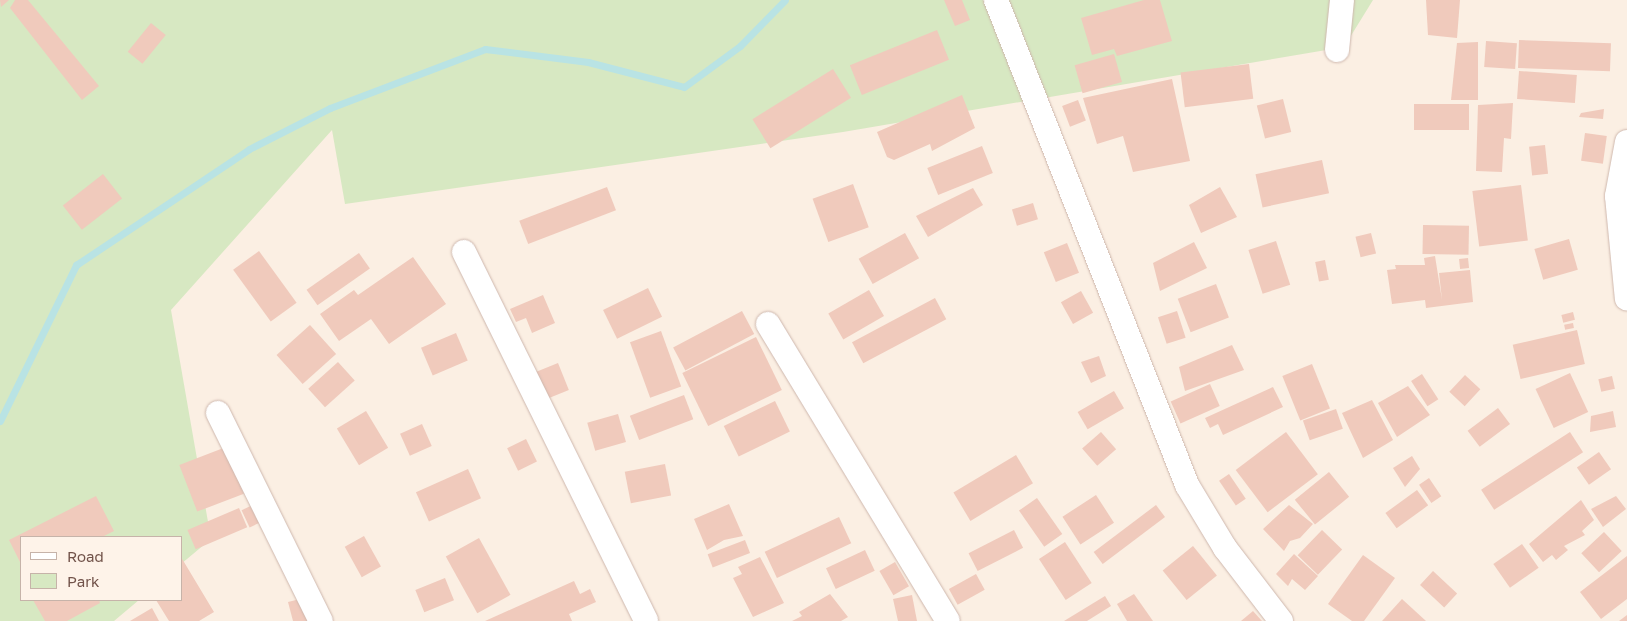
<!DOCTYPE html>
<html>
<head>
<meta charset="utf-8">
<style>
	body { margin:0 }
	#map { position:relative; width:1627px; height:621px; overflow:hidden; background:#fbefe3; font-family:"Golos Text",sans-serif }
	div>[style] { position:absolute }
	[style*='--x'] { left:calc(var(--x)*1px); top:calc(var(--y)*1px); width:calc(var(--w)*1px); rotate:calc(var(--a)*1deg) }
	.green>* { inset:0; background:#d7e8c2 }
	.stream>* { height:7px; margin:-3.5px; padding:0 3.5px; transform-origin:3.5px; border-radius:3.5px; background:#b9e3e4 }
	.building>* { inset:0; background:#f0cabc; transform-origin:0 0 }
	.roads { filter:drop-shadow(0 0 1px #ceb7ad) drop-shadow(0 0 1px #ceb7ad) }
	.minor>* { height:24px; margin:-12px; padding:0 12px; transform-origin:12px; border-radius:12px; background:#fff }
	span { translate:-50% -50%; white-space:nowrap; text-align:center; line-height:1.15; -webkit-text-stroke:4px #fef3e9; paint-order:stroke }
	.legend { position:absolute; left:20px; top:536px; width:162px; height:65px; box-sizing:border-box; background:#fef3e9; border:1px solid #c6b3a9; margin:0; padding:6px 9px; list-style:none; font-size:15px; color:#72534a }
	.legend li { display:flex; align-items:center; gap:10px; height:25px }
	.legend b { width:25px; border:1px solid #c6b3a9 }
</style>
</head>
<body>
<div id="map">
	<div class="green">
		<i style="clip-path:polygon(0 0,1373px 0,1344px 47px,843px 132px,345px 204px,332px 130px,171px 310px,211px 539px,181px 564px,181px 537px,21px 537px,21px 600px,139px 600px,114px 621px,0 621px)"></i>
	</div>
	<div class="stream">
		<i style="--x:0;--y:421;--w:174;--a:-64"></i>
		<i style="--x:76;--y:265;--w:208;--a:-33.8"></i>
		<i style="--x:249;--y:149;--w:91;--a:-26.8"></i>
		<i style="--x:330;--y:108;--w:166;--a:-20.8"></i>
		<i style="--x:485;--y:49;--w:104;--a:7.2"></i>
		<i style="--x:588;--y:62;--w:99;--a:14.6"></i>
		<i style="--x:684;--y:87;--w:69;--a:-36.2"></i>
		<i style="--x:740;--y:46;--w:64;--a:-45.6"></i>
	</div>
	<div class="building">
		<i style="clip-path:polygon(0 0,9px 0,1px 7px)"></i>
		<i style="clip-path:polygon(15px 0,28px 0,99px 86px,82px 100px,10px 8px)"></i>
		<i style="clip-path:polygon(944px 0,962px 0,970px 20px,955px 26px)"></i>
		<i style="clip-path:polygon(1144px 0,1160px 0,1172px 41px,1117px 56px,1114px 49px,1092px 55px,1081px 18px)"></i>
		<i style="clip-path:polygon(1426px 0,1460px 0,1457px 38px,1428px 35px)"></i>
		<i style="left:151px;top:23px;width:19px;height:37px;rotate:39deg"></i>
		<i style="left:937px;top:30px;width:32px;height:94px;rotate:68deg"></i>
		<i style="left:1519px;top:40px;width:92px;height:28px;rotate:2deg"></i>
		<i style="left:1486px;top:41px;width:31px;height:26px;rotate:4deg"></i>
		<i style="clip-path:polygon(1478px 42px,1478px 100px,1451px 100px,1457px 43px)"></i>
		<i style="left:1114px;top:54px;width:29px;height:41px;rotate:74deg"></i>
		<i style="left:1249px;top:64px;width:35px;height:69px;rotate:83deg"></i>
		<i style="left:833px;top:69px;width:34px;height:95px;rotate:58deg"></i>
		<i style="left:1519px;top:71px;width:58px;height:28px;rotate:4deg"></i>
		<i style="clip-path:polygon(1172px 79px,1190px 161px,1133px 172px,1123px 136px,1097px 144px,1083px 98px)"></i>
		<i style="clip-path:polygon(962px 95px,975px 128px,932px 151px,930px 144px,894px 160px,887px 157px,877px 132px)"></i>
		<i style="left:1283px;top:99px;width:34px;height:27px;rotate:76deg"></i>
		<i style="left:1078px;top:100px;width:22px;height:17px;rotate:69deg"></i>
		<i style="clip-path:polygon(1513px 103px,1511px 139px,1504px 138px,1502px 172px,1476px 171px,1478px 105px)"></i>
		<i style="left:1414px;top:104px;width:55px;height:26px"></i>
		<i style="clip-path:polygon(1604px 109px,1603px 119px,1579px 117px,1581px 113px)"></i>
		<i style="left:1585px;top:133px;width:22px;height:28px;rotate:8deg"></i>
		<i style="left:1545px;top:145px;width:29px;height:16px;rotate:84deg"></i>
		<i style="left:982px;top:146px;width:29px;height:59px;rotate:68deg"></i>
		<i style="left:1322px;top:160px;width:34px;height:68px;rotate:78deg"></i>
		<i style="left:103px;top:174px;width:31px;height:51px;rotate:52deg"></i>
		<i style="left:853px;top:184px;width:46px;height:43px;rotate:70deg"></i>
		<i style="left:1521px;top:185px;width:56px;height:49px;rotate:83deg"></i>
		<i style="left:607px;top:187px;width:25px;height:94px;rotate:69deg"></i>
		<i style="clip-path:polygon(1220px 187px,1237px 217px,1201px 233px,1189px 205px)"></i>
		<i style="clip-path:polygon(973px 188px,983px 205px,928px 237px,916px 216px)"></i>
		<i style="left:1033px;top:203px;width:17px;height:22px;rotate:73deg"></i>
		<i style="left:1423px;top:225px;width:46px;height:29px;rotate:1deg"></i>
		<i style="left:905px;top:233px;width:29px;height:53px;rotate:61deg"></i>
		<i style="left:1371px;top:233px;width:21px;height:16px;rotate:76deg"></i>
		<i style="left:1569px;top:239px;width:32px;height:36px;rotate:74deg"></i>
		<i style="left:1276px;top:241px;width:46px;height:29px;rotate:72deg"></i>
		<i style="clip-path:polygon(1194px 242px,1207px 268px,1160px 291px,1153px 263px)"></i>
		<i style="left:1067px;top:243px;width:32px;height:25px;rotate:68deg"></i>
		<i style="left:259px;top:251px;width:64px;height:32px;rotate:54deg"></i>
		<i style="left:359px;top:253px;width:19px;height:64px;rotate:55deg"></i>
		<i style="clip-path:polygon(1435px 256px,1442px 300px,1439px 273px,1470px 270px,1473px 302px,1426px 308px,1425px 300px,1392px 304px,1387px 270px,1396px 269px,1395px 265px,1425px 265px,1424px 258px)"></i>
		<i style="clip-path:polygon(413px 257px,446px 304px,389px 344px,371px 319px,339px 341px,320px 314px,354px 290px,358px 295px)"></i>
		<i style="left:1468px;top:258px;width:10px;height:9px;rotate:84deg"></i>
		<i style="left:1325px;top:260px;width:20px;height:10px;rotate:79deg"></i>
		<i style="left:1216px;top:284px;width:36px;height:41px;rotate:69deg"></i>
		<i style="left:648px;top:288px;width:32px;height:50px;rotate:64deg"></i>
		<i style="left:869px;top:290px;width:30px;height:47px;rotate:60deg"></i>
		<i style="left:1081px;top:291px;width:25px;height:23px;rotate:61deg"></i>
		<i style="clip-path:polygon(543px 295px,555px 323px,532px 333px,526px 318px,516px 322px,510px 309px)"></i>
		<i style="left:935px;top:298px;width:24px;height:94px;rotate:62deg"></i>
		<i style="left:742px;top:311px;width:26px;height:78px;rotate:62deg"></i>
		<i style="left:1177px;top:311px;width:28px;height:20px;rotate:72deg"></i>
		<i style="left:1573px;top:312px;width:8px;height:12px;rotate:76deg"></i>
		<i style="left:1573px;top:323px;width:5px;height:9px;rotate:79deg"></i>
		<i style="left:310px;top:325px;width:39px;height:45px;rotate:48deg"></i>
		<i style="left:1577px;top:330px;width:35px;height:66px;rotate:77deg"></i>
		<i style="left:661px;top:331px;width:59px;height:33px;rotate:70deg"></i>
		<i style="left:456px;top:333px;width:30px;height:38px;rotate:67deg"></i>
		<i style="left:756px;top:337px;width:59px;height:82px;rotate:64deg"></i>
		<i style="clip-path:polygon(1232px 345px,1244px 370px,1185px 391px,1179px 367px)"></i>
		<i style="clip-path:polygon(1099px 356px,1106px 376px,1091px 383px,1081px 362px)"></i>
		<i style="left:338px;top:362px;width:25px;height:40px;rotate:48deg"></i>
		<i style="left:558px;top:363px;width:29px;height:24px;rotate:68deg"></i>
		<i style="left:1312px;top:364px;width:48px;height:32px;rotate:68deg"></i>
		<i style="left:1570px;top:373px;width:43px;height:38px;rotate:65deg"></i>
		<i style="left:1422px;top:374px;width:30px;height:13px;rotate:57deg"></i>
		<i style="left:1465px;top:375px;width:21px;height:23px;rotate:43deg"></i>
		<i style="left:1612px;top:376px;width:13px;height:14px;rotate:77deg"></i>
		<i style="left:1210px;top:384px;width:24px;height:43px;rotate:66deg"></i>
		<i style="clip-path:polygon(1408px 386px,1430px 415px,1397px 437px,1378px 403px)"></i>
		<i style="clip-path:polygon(1273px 387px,1283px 407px,1223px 435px,1218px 424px,1210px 428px,1205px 418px)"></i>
		<i style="left:1114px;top:391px;width:20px;height:42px;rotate:60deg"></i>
		<i style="left:684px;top:395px;width:26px;height:58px;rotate:69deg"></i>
		<i style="clip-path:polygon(1372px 400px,1393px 440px,1363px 458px,1342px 413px)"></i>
		<i style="left:775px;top:401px;width:34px;height:57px;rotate:64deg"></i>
		<i style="left:1498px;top:408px;width:20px;height:38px;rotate:53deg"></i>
		<i style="left:1336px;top:409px;width:21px;height:35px;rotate:71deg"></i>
		<i style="left:366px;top:411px;width:43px;height:34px;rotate:59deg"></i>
		<i style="clip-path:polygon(1613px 411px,1616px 427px,1590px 432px,1591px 416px)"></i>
		<i style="left:618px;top:414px;width:29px;height:32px;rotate:74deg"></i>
		<i style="left:422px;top:424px;width:24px;height:24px;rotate:66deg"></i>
		<i style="left:1101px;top:432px;width:23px;height:25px;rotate:49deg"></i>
		<i style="left:1286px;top:432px;width:53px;height:63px;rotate:53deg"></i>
		<i style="left:1570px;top:432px;width:24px;height:106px;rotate:57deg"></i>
		<i style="left:526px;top:439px;width:25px;height:21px;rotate:64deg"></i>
		<i style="left:226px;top:447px;width:50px;height:50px;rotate:69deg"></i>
		<i style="left:1599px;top:452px;width:21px;height:27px;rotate:55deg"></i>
		<i style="left:1016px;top:455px;width:33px;height:73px;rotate:59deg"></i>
		<i style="clip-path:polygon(1412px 456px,1420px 469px,1405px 487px,1393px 468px)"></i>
		<i style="left:665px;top:464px;width:32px;height:41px;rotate:79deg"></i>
		<i style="left:468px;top:469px;width:32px;height:57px;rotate:66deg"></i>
		<i style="left:1329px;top:472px;width:32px;height:44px;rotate:51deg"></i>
		<i style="left:1229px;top:474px;width:30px;height:12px;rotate:56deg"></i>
		<i style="left:1429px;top:478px;width:22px;height:12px;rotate:56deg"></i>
		<i style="left:1417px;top:490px;width:19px;height:39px;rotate:54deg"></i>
		<i style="left:1096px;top:495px;width:33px;height:40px;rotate:57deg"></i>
		<i style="clip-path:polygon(96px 496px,114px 531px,102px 537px,21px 537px,21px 564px,9px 540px)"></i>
		<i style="clip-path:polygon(1616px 496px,1626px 509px,1603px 527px,1591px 509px)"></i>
		<i style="left:1037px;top:498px;width:44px;height:22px;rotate:55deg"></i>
		<i style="clip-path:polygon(1581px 500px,1594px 520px,1582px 531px,1585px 535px,1564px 546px,1568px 550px,1556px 560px,1552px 555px,1543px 562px,1529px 544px)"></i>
		<i style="left:257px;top:503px;width:19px;height:17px;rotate:65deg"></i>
		<i style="clip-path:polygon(729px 504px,743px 536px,724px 540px,707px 550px,694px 519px)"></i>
		<i style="left:1156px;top:505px;width:15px;height:78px;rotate:53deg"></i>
		<i style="clip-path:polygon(1289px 505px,1313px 524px,1300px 538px,1290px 541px,1284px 551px,1263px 529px)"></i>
		<i style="left:239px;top:508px;width:21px;height:56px;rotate:67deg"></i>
		<i style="left:839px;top:517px;width:29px;height:82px;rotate:65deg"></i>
		<i style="left:1014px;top:530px;width:20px;height:51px;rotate:63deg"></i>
		<i style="left:1322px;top:530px;width:28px;height:35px;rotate:44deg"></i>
		<i style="left:1604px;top:532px;width:26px;height:31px;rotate:47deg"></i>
		<i style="left:364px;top:536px;width:35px;height:22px;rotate:61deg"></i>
		<i style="left:479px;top:538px;width:65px;height:38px;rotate:61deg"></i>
		<i style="left:745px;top:540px;width:14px;height:40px;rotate:69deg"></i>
		<i style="left:1065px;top:542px;width:49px;height:31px;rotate:57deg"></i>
		<i style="left:1522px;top:544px;width:29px;height:35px;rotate:55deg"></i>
		<i style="left:1193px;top:546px;width:38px;height:39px;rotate:51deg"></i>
		<i style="left:865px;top:550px;width:23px;height:43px;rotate:65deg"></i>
		<i style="clip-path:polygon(1294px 554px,1318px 576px,1305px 590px,1292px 579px,1288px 586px,1276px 574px)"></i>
		<i style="clip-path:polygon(1363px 555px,1395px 578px,1364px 621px,1352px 621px,1328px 604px)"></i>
		<i style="clip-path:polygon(1627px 556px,1627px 599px,1601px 619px,1580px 592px)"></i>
		<i style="clip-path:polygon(181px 557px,214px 612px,199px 621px,169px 621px,156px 600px,181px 600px)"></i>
		<i style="clip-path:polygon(760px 557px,784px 603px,753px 617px,733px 578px,742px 574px,738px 567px)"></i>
		<i style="left:895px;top:562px;width:28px;height:18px;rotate:60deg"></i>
		<i style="left:1433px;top:571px;width:33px;height:19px;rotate:43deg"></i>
		<i style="left:976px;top:574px;width:18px;height:31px;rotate:61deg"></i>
		<i style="left:445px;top:578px;width:24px;height:32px;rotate:68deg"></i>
		<i style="clip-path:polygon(574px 581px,580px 594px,590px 589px,596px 602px,569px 614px,572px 621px,485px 621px)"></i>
		<i style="clip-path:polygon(830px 594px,848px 617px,841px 621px,792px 621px,802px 616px,799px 612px)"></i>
		<i style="clip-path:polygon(1134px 594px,1153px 621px,1127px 621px,1117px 604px)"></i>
		<i style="clip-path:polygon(912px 595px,917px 621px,898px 621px,893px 599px)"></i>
		<i style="clip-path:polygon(1105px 596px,1111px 606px,1087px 621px,1064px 621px)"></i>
		<i style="clip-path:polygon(304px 598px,310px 621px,293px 621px,288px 602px)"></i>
		<i style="clip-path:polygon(1402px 599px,1426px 621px,1382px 621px)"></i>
		<i style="clip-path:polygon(33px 600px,99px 600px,100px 603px,67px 621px,45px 621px)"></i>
		<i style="clip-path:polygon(152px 608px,159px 621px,130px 621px)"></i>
		<i style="clip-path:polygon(1253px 611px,1262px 621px,1241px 621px)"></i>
		<i style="clip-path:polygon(1627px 615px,1627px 621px,1619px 621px)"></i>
	</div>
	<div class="roads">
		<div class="minor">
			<i style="--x:996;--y:0;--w:521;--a:68.5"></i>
			<i style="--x:1187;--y:485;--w:74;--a:58.9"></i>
			<i style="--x:1225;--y:548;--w:92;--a:52.5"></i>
			<i style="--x:1337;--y:50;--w:50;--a:-84.3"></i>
			<i style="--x:1627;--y:142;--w:55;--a:100.5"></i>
			<i style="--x:1617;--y:196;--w:103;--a:84.5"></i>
			<i style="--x:464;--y:252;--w:411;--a:63.7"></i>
			<i style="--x:768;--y:324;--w:347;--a:58.8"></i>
			<i style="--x:218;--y:413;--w:232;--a:63.7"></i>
		</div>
	</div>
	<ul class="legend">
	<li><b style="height:6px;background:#fff"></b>Road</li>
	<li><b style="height:14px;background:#d7e8c2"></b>Park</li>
	</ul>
</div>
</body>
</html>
